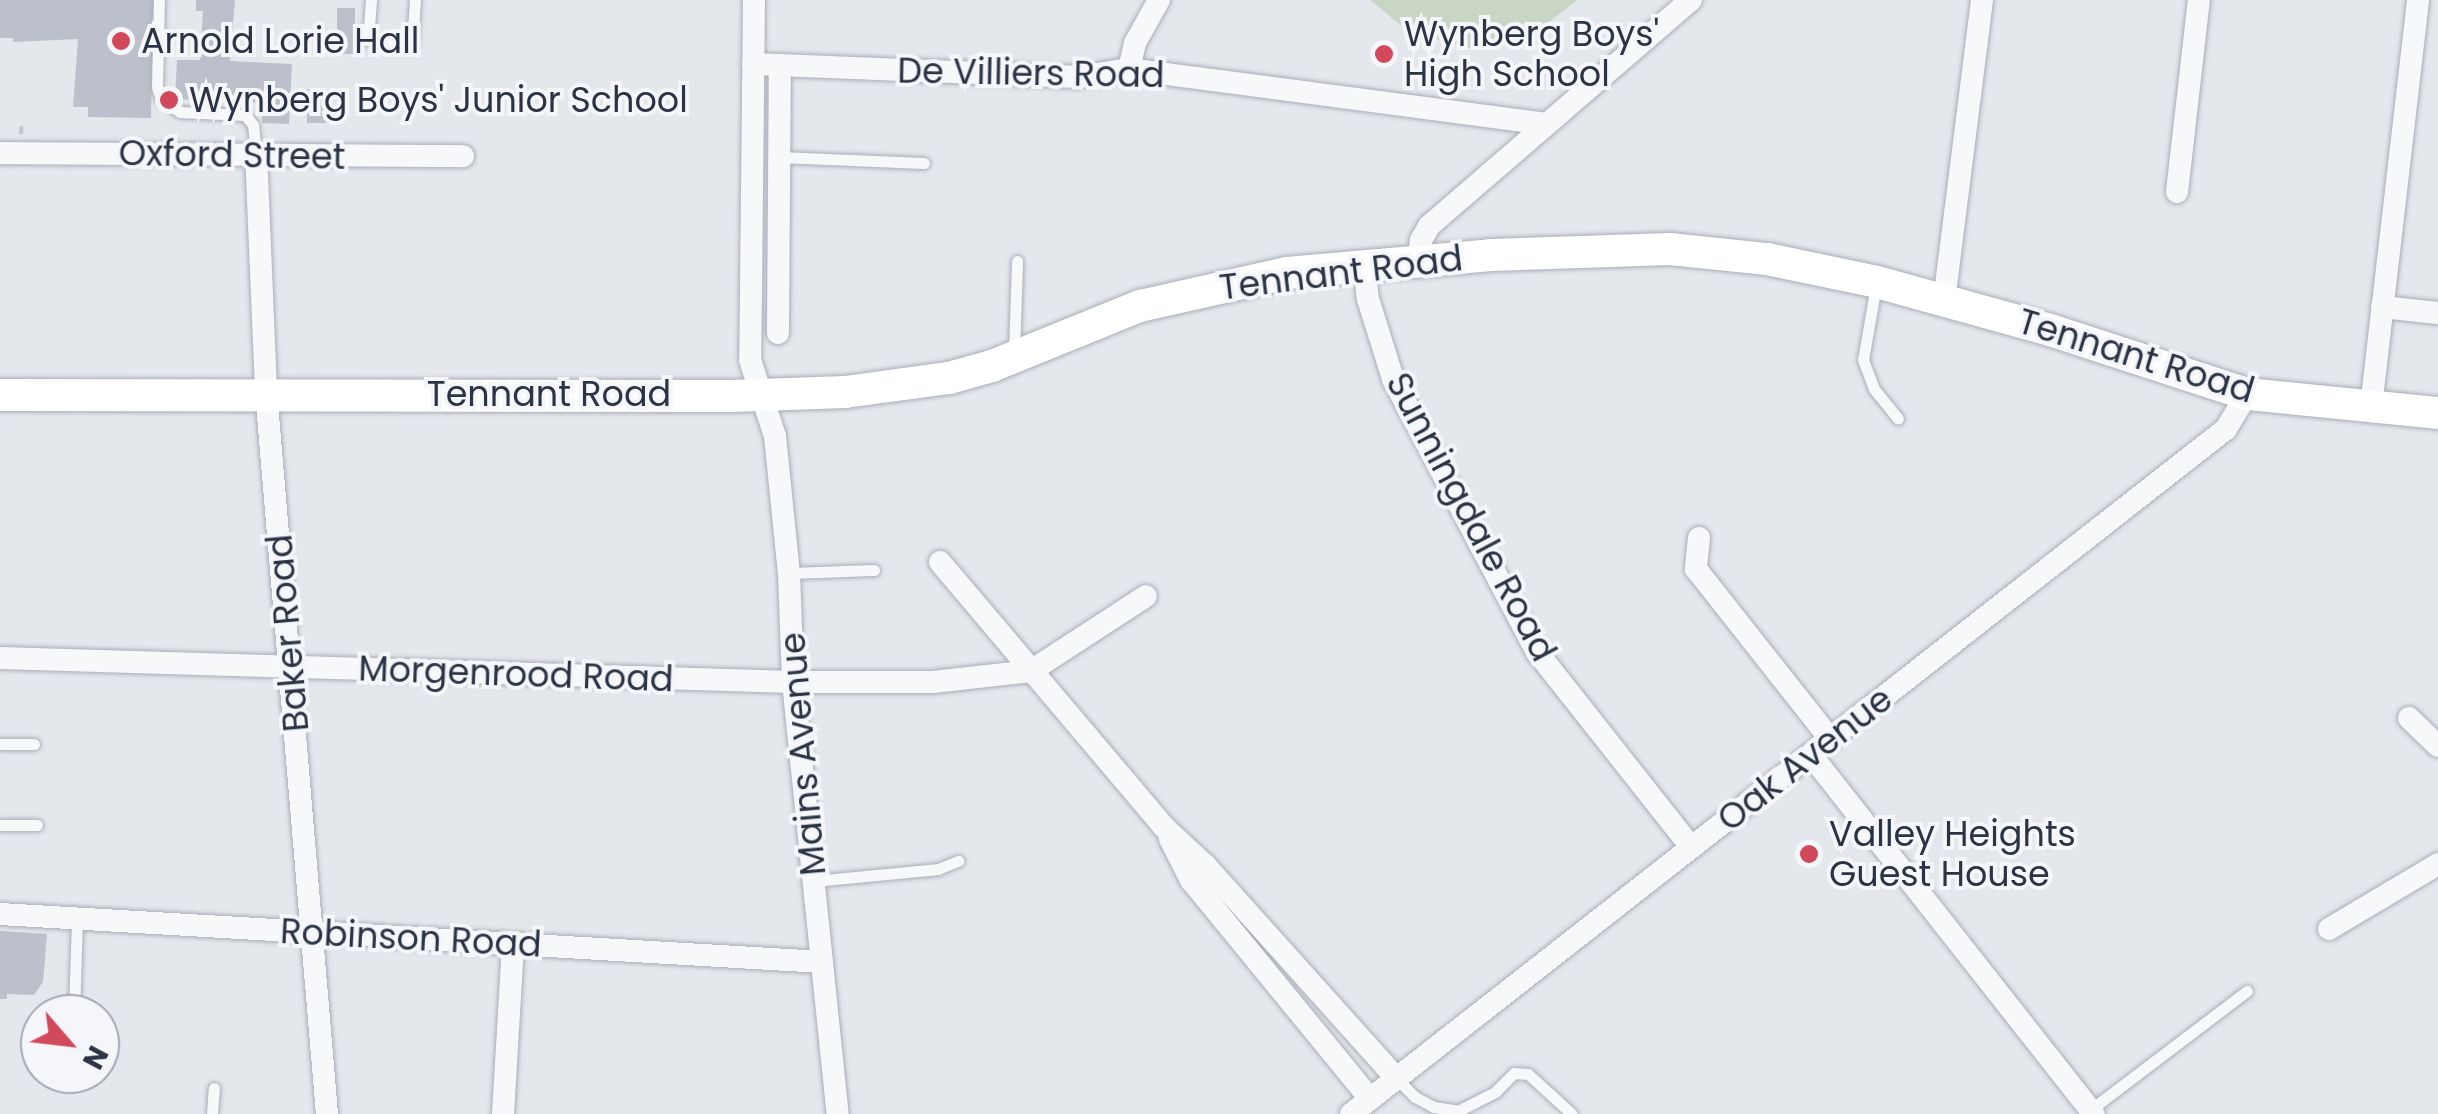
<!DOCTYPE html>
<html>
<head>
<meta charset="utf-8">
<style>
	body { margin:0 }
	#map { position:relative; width:2438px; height:1114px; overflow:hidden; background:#e4e7ec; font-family:Poppins,sans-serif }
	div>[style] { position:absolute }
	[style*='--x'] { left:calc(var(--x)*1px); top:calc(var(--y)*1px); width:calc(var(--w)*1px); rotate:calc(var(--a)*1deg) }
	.green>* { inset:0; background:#c9d6c5 }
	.building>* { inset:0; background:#bbc0ca; transform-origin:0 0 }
	.path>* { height:4px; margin-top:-2px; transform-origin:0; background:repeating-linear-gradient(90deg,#c2c5cb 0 8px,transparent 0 16px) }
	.roads { filter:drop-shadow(0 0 2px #a9aeb7) drop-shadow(0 0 2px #a9aeb7) }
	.service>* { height:11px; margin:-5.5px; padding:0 5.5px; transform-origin:5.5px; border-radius:5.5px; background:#f7f8fa }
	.minor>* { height:22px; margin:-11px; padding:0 11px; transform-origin:11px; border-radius:11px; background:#f7f8fa }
	.secondary>* { height:32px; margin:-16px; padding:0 16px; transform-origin:16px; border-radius:16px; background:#fff }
	.dots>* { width:28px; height:28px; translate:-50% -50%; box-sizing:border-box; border:5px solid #f4f6f9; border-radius:50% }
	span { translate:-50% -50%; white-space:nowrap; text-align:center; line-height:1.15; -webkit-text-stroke:8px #f4f6f9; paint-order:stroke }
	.poi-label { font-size:35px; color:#2b3445 }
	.left { translate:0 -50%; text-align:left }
	.street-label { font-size:35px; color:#2b3445 }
	.north { position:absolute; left:20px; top:994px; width:100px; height:100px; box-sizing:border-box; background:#f4f6f9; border:2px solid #a4a8b1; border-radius:50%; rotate:118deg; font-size:28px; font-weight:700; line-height:40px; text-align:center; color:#2b3445 }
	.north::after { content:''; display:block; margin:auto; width:35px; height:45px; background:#d1495b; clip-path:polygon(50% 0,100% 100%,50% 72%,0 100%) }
</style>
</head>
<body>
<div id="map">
	<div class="green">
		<i style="clip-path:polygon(1370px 0,1577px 0,1533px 35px,1471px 48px,1410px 33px)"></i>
	</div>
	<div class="building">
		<i style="clip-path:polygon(0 0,153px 0,151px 118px,88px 117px,88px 107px,73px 107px,78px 39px,13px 42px,13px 38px,0 38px)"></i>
		<i style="clip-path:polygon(196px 0,235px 0,230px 61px,292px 64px,289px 124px,262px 123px,262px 103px,175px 99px,177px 60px,200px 60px,203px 11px,196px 11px)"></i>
		<i style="left:337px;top:8px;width:18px;height:46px"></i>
		<i style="left:307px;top:89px;width:23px;height:34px"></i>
		<i style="clip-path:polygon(0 931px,47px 934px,43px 982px,34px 995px,7px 994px,7px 999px,0 999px)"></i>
	</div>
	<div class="path">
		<i style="--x:21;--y:134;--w:15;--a:-86"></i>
	</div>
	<div class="roads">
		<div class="service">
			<i style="--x:159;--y:0;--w:87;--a:91.3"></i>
			<i style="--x:157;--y:87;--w:13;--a:72"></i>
			<i style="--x:161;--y:99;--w:23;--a:34"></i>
			<i style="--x:180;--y:112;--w:65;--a:2.6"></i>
			<i style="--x:245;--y:115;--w:13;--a:51"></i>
			<i style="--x:253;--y:125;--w:27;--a:84"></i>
			<i style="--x:371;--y:0;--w:40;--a:94.3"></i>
			<i style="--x:368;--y:40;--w:44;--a:5.2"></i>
			<i style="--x:412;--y:44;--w:44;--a:-86.1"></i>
			<i style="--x:779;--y:157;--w:145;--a:2.4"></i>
			<i style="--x:1876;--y:285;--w:76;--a:99.8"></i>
			<i style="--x:1863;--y:360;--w:31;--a:69"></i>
			<i style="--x:1874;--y:389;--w:38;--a:51"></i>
			<i style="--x:1014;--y:353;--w:92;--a:-88.1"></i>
			<i style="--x:789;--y:573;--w:85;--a:-2"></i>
			<i style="--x:0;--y:744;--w:34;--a:0"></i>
			<i style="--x:0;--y:825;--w:37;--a:0"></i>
			<i style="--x:814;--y:881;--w:125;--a:-5.5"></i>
			<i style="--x:938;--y:869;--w:22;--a:-22"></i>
			<i style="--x:74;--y:1014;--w:95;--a:-88.2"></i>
			<i style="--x:1396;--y:1078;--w:27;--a:45"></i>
			<i style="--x:1415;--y:1097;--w:21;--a:28"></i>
			<i style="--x:1434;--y:1107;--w:24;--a:9"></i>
			<i style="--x:1458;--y:1111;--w:42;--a:-27.2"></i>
			<i style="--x:1495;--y:1092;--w:27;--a:-45"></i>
			<i style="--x:1514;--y:1073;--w:14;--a:4"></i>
			<i style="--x:1528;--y:1074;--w:59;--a:42.3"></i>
			<i style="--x:2090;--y:1110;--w:197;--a:-37.2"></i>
			<i style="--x:212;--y:1114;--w:26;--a:-86"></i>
		</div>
		<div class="minor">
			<i style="--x:754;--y:0;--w:360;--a:90.6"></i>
			<i style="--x:750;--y:360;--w:80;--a:71.8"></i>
			<i style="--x:775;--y:436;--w:138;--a:84.2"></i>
			<i style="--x:789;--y:573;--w:109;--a:87.9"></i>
			<i style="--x:793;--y:682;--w:434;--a:84.1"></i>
			<i style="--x:753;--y:64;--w:326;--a:2.3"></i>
			<i style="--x:1079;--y:77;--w:51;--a:-9.1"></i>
			<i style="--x:1129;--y:69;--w:420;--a:7.5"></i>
			<i style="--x:1129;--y:69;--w:27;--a:-77"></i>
			<i style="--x:1135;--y:43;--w:49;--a:-60.8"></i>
			<i style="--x:256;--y:152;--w:240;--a:87.6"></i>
			<i style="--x:266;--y:392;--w:725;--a:85.17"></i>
			<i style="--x:0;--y:153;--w:463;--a:0.4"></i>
			<i style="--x:2177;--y:192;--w:193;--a:-83.5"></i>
			<i style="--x:1419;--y:261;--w:21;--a:-85"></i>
			<i style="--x:1421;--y:240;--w:16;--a:-60"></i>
			<i style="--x:1429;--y:226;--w:346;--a:-40.8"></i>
			<i style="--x:1364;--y:263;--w:36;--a:84"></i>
			<i style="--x:1368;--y:299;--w:84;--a:72.6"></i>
			<i style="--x:1393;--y:379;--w:309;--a:62.2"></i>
			<i style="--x:1537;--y:652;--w:248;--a:51.7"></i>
			<i style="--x:1944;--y:301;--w:303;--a:-82.8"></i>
			<i style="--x:2382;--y:307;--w:56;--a:6.1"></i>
			<i style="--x:778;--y:333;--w:266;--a:-89.6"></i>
			<i style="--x:2371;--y:407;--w:410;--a:-83.4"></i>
			<i style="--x:1699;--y:538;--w:31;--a:96"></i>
			<i style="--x:1696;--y:569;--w:218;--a:51.7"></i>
			<i style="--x:940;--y:562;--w:347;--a:49.8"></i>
			<i style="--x:1164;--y:827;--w:57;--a:42.9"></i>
			<i style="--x:1206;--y:866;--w:285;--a:48.1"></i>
			<i style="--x:0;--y:658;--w:793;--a:1.73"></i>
			<i style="--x:793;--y:682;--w:140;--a:0"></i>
			<i style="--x:933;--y:682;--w:99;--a:-6.4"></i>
			<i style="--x:1031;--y:671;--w:137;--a:-33.1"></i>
			<i style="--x:2409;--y:718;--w:40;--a:44"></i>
			<i style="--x:1811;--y:755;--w:457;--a:51.8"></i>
			<i style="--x:1170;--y:839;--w:46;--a:62.9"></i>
			<i style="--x:1191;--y:880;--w:283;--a:50.7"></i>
			<i style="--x:0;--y:914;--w:823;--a:3.34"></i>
			<i style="--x:2329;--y:929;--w:127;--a:-30.8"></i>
			<i style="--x:503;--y:1114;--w:170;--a:-86.6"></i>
			<i style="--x:1351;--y:1114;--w:1111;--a:-38.06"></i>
			<i style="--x:2226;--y:429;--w:41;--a:-59"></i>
		</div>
		<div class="secondary">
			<i style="--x:0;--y:395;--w:731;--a:0.08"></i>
			<i style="--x:731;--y:396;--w:114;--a:-2"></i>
			<i style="--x:845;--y:392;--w:105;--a:-7.7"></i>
			<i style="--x:949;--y:378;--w:45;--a:-15.6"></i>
			<i style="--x:992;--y:366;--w:160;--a:-22.1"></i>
			<i style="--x:1140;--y:306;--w:151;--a:-12.7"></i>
			<i style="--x:1287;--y:273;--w:205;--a:-5"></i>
			<i style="--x:1491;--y:255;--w:179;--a:-1.9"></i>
			<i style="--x:1670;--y:249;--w:98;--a:5.9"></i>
			<i style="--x:1767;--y:259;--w:112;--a:11.8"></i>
			<i style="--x:1877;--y:282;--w:180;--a:15.5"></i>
			<i style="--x:2050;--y:330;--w:207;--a:18"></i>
			<i style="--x:2247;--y:394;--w:192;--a:5.7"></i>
		</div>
	</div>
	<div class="dots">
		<i style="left:121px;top:41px;background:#d1495b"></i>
		<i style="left:1384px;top:54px;background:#d1495b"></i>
		<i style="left:169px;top:100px;background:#d1495b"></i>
		<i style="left:1809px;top:854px;background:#d1495b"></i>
	</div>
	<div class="poi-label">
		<span class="left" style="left:1404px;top:54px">Wynberg Boys'<br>High School</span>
		<span class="left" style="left:141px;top:41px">Arnold Lorie Hall</span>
		<span class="left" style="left:189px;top:100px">Wynberg Boys' Junior School</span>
		<span class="left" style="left:1829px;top:854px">Valley Heights<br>Guest House</span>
	</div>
	<div class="street-label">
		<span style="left:1031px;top:73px;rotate:1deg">De Villiers Road</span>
		<span style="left:232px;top:155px;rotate:1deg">Oxford Street</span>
		<span style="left:1341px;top:273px;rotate:-7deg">Tennant Road</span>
		<span style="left:2136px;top:356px;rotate:17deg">Tennant Road</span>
		<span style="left:549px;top:394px">Tennant Road</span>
		<span style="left:1471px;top:517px;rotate:62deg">Sunningdale Road</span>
		<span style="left:288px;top:633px;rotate:-95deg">Baker Road</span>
		<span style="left:516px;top:674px;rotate:2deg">Morgenrood Road</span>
		<span style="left:803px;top:754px;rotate:-95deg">Mains Avenue</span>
		<span style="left:1805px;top:759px;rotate:-38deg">Oak Avenue</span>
		<span style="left:411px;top:938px;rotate:3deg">Robinson Road</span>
	</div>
	<div class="north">N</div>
</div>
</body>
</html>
